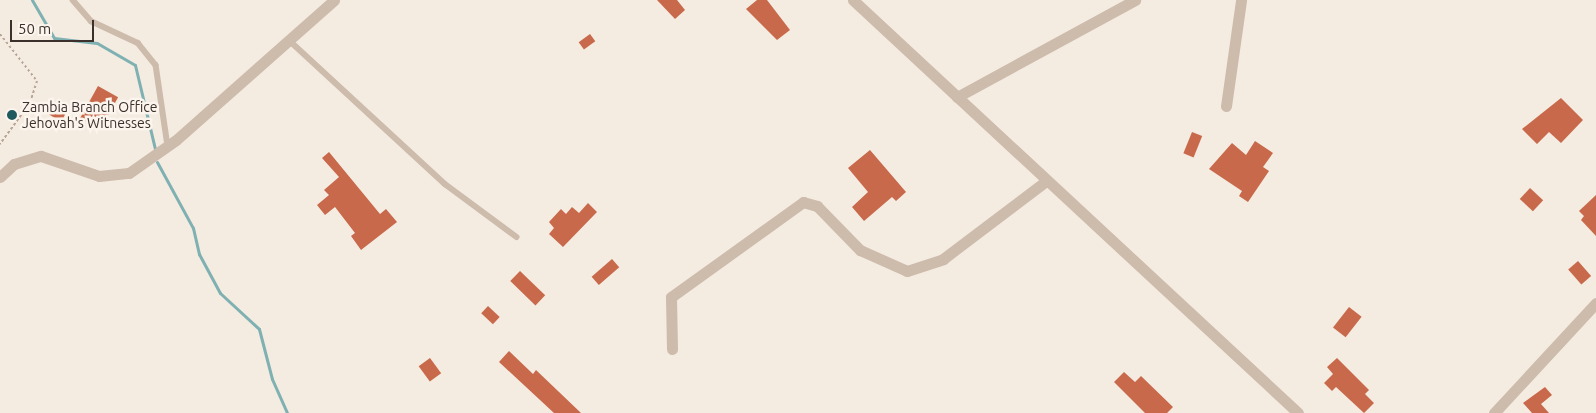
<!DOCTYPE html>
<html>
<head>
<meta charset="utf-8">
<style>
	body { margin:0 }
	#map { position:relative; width:1596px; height:413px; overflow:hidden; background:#f4ebe1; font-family:Ubuntu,sans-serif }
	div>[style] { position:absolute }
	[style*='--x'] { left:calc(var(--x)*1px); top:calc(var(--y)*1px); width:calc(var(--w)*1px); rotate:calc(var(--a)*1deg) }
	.stream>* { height:3px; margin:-1.5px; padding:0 1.5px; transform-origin:1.5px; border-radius:1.5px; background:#7fb0b2 }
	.building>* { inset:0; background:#c8694b; transform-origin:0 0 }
	.path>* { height:2px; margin-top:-1px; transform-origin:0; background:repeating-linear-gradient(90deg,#b9a596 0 2.5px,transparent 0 5px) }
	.service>* { height:5.5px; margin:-2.75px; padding:0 2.75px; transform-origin:2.75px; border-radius:2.75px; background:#cdbbac }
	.minor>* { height:11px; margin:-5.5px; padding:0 5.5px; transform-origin:5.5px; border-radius:5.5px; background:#cdbbac }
	.dots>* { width:14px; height:14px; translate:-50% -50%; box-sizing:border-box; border:2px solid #fbf5ee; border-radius:50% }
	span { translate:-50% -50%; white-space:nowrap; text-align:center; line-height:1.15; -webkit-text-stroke:5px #fbf5ee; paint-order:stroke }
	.poi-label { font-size:14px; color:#3b302b }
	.left { translate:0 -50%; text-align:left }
	.scale { position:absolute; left:10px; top:20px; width:84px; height:22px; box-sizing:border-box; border:2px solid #3b302b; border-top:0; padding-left:6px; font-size:15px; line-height:18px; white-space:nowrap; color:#3b302b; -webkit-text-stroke:4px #fbf5ee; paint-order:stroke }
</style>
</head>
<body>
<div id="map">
	<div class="stream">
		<i style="--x:32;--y:0;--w:44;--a:59.9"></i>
		<i style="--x:54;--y:38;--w:43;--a:6.6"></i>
		<i style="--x:97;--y:43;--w:44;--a:30.1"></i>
		<i style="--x:135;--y:65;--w:86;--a:76.6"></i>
		<i style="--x:157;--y:162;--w:75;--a:61.4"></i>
		<i style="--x:193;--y:228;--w:27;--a:77"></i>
		<i style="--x:199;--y:254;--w:44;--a:61.7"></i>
		<i style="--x:220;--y:293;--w:53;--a:42.7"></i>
		<i style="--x:259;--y:329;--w:52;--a:75.4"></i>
		<i style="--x:272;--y:379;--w:37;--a:66"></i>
	</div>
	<div class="building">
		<i style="clip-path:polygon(657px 0,677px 0,685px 10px,675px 19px)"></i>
		<i style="clip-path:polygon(757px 0,767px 0,790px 30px,777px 40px,746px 9px)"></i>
		<i style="left:590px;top:34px;width:9px;height:14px;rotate:54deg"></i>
		<i style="left:98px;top:86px;width:23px;height:37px;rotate:29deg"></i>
		<i style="clip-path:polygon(1561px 98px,1583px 120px,1561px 143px,1549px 132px,1537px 144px,1522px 129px)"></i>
		<i style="left:55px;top:104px;width:14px;height:12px;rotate:30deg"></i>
		<i style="left:1192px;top:132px;width:11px;height:23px;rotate:22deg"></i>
		<i style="clip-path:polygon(1255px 141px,1273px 153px,1263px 167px,1269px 171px,1248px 202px,1239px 196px,1242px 191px,1209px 169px,1232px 143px,1246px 155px)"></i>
		<i style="clip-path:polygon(870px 150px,906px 192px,896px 201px,892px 197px,864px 221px,852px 207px,868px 192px,848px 168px)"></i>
		<i style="clip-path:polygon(329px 152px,380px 214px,386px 209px,397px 222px,361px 250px,351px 236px,355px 233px,335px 207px,325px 215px,317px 205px,329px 195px,324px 190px,339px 177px,322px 158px)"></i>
		<i style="left:1530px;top:188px;width:18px;height:15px;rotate:43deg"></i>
		<i style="clip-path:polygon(1596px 195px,1596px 236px,1581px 220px,1584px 216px,1579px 211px)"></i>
		<i style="clip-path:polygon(588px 203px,597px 212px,563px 247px,549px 234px,554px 228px,549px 222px,561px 209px,566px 214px,572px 207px,579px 213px)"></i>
		<i style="left:612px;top:259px;width:11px;height:27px;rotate:49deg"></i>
		<i style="left:1578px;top:261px;width:20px;height:13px;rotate:49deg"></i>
		<i style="left:520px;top:271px;width:35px;height:14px;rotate:44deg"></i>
		<i style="left:488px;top:306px;width:16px;height:10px;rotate:43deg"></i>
		<i style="left:1349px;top:307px;width:16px;height:26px;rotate:38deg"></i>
		<i style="clip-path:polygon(509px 351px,533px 374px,536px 370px,581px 413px,554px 413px,499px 362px)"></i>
		<i style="left:430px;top:358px;width:19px;height:14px;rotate:54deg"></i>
		<i style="clip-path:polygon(1337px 358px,1369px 390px,1365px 394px,1374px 403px,1364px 413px,1336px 387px,1332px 391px,1324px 383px,1333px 374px,1327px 367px)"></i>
		<i style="clip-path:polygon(1124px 372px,1135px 382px,1141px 376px,1173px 407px,1167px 413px,1145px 413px,1114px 382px)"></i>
		<i style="clip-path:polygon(1545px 387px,1552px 395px,1541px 404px,1549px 413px,1532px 413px,1523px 403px)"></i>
	</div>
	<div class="path">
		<i style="--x:0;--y:34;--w:60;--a:51.8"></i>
		<i style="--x:37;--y:81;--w:23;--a:108"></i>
		<i style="--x:30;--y:103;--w:51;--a:126.2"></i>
	</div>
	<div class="service">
		<i style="--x:73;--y:0;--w:28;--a:49"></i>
		<i style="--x:91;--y:21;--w:52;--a:25.1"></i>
		<i style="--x:138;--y:43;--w:28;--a:51"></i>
		<i style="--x:156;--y:65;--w:82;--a:81.6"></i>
		<i style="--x:289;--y:40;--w:212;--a:42.7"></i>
		<i style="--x:445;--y:184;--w:89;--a:36.4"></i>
	</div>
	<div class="minor">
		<i style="--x:853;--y:0;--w:607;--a:42.86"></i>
		<i style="--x:957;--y:97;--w:203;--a:-28.6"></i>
		<i style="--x:1226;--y:106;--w:107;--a:-81.9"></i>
		<i style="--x:0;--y:177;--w:19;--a:-43"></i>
		<i style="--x:14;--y:164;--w:28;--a:-17"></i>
		<i style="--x:41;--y:156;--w:61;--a:19"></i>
		<i style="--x:99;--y:176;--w:30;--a:-6"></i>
		<i style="--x:129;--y:173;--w:57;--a:-35.1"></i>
		<i style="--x:176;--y:140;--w:211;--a:-41.5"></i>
		<i style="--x:672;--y:349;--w:52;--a:-91.1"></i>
		<i style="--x:671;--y:297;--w:163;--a:-35.7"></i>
		<i style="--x:803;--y:202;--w:15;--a:16"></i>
		<i style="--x:817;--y:206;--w:62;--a:45.7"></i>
		<i style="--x:860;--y:250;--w:51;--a:24.1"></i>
		<i style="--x:907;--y:271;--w:38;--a:-18"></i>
		<i style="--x:943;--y:259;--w:129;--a:-37.1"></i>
		<i style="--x:1494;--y:413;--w:150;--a:-47.2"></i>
	</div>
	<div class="dots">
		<i style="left:12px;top:115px;background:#1f5a5e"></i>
	</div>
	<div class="poi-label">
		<span class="left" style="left:22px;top:115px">Zambia Branch Office<br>Jehovah's Witnesses</span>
	</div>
	<div class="scale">50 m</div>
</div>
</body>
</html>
